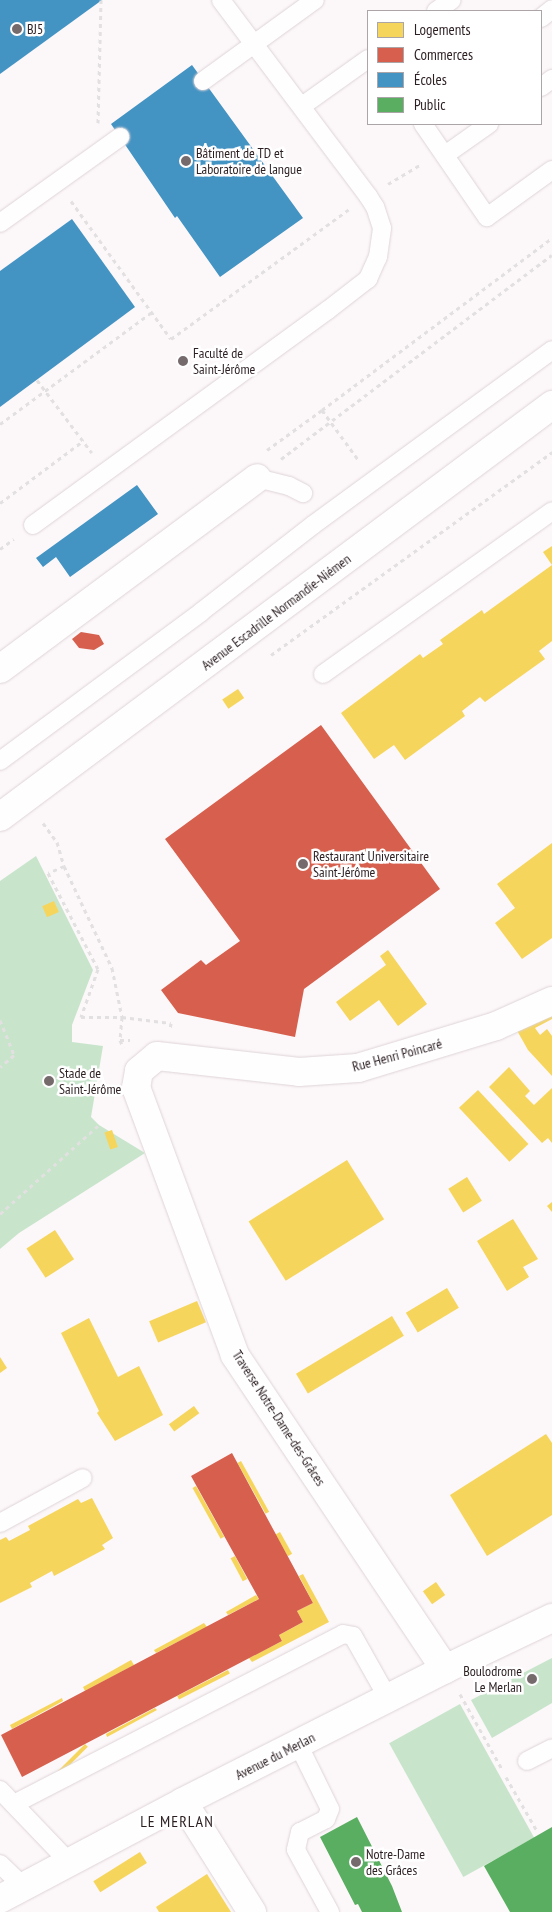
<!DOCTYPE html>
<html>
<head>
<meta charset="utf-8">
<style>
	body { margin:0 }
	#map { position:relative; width:552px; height:1912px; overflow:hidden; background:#fcf7f9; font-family:"PT Sans Narrow",sans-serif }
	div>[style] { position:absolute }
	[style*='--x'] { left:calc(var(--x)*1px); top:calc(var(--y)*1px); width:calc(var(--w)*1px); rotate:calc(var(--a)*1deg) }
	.green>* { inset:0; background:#c8e5cc; transform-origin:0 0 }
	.homes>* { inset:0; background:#f6d55c; transform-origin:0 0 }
	.shops>* { inset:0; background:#d6604d }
	.schools>* { inset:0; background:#4393c3 }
	.public>* { inset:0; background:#5aae61 }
	.path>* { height:3px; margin-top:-1.5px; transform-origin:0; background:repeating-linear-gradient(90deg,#e2e0e1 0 4px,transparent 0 8px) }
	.roads { filter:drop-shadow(0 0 1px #ded4d7) drop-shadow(0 0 1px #ded4d7) }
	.lane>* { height:18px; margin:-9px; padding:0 9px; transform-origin:9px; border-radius:9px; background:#fffefe }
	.street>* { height:28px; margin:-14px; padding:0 14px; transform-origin:14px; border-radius:14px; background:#fffefe }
	.secondary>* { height:28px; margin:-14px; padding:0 14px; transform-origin:14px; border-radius:14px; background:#fffefe }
	.dots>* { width:14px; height:14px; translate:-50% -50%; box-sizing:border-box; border:2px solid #fff; border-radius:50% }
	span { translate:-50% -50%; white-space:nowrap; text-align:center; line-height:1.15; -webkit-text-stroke:5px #fff; paint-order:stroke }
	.poi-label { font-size:14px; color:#2c1f22 }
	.left { translate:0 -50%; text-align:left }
	.right { translate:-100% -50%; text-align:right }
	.street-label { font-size:14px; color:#2c1f22 }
	.quarter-label { font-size:16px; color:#2c1f22; letter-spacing:1px }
	.legend { position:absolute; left:367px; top:10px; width:175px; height:115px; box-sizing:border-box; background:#fff; border:1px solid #aba5a7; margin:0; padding:6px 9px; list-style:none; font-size:15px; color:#2c1f22 }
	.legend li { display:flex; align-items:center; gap:10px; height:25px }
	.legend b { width:25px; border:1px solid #aba5a7 }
</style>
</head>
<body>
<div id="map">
	<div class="green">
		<i style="clip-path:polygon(36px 856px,93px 970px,72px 1025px,72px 1042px,103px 1046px,91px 1117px,99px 1125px,145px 1153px,19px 1233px,0 1249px,0 881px)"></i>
		<i style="clip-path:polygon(552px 1658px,552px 1703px,492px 1738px,471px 1700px)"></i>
		<i style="left:460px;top:1704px;width:153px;height:81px;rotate:61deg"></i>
	</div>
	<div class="homes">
		<i style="clip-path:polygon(552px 546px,552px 641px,539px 651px,545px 659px,485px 702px,480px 697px,462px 711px,465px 716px,405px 760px,394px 745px,374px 759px,341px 713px,420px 654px,423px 658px,443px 644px,440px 640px,482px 610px,484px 614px,552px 565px,543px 552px)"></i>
		<i style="left:238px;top:689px;width:11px;height:19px;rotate:56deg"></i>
		<i style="clip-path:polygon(552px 843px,552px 938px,522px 959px,495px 923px,515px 908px,497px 884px)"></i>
		<i style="left:54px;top:901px;width:12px;height:13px;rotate:66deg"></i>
		<i style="clip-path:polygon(388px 950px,427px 1004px,398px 1026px,379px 1000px,350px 1021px,336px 1002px,386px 965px,380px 956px)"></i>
		<i style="clip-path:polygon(552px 1016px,552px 1019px,535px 1028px,540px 1035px,547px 1029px,552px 1036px,552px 1076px,528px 1050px,515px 1027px)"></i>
		<i style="clip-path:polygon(509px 1067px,530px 1091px,525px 1096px,534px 1105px,552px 1088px,552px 1143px,548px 1138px,542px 1143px,489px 1087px)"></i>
		<i style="left:478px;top:1090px;width:74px;height:26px;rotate:47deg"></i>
		<i style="left:112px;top:1130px;width:18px;height:8px;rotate:71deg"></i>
		<i style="left:347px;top:1160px;width:70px;height:116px;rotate:58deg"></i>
		<i style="left:467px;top:1177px;width:28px;height:22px;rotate:58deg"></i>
		<i style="clip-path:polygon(552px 1202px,552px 1212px,547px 1206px)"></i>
		<i style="clip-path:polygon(513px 1219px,538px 1259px,523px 1267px,529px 1277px,507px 1291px,477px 1241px)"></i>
		<i style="left:55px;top:1230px;width:35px;height:34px;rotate:57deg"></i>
		<i style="left:447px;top:1288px;width:23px;height:48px;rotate:59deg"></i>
		<i style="left:197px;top:1301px;width:23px;height:52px;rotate:67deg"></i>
		<i style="left:392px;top:1316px;width:23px;height:112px;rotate:59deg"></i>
		<i style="clip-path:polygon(89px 1318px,118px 1377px,139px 1366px,163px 1415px,115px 1441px,97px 1413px,99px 1411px,61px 1333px)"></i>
		<i style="clip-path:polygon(0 1357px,7px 1368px,0 1373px)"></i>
		<i style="left:194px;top:1406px;width:9px;height:31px;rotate:54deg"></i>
		<i style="clip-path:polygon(546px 1434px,552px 1443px,552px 1515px,487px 1556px,450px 1495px)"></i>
		<i style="left:241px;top:1461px;width:58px;height:4px;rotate:61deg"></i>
		<i style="left:196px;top:1486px;width:58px;height:4px;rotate:61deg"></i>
		<i style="clip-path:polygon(92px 1498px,113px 1538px,102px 1545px,105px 1549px,54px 1576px,52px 1571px,30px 1583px,32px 1587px,0 1603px,0 1540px,6px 1537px,9px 1541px,30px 1530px,28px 1526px,78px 1499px,81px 1503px)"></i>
		<i style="left:280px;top:1532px;width:25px;height:5px;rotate:61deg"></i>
		<i style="left:235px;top:1556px;width:26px;height:5px;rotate:62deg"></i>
		<i style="clip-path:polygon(303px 1574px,329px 1622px,252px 1662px,249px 1658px,282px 1641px,279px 1635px,303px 1622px,297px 1611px,313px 1603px,299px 1576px)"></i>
		<i style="left:436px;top:1582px;width:16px;height:16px;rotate:55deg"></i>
		<i style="clip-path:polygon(256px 1595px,259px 1599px,228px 1615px,226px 1612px)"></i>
		<i style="clip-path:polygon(204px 1623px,207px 1627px,156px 1653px,154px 1650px)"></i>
		<i style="clip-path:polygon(131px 1660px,134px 1665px,85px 1691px,83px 1687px)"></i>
		<i style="left:228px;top:1670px;width:4px;height:57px;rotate:63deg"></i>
		<i style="clip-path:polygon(62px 1698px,63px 1701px,12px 1729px,10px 1725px)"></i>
		<i style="clip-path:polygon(155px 1708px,157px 1710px,107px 1737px,106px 1734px)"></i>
		<i style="left:85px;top:1744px;width:4px;height:59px;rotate:45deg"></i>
		<i style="left:140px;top:1852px;width:13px;height:55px;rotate:58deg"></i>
		<i style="clip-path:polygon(207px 1874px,231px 1912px,159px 1912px,156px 1907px)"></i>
	</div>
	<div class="shops">
		<i style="clip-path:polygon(81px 632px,99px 635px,104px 644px,94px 650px,79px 648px,72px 639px)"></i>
		<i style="clip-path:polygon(321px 725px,440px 889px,304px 989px,295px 1037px,178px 1013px,161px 990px,201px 960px,206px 965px,240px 941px,165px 839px)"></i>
		<i style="clip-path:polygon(232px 1453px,313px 1603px,297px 1611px,303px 1622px,279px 1635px,282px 1641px,22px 1777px,1px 1735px,259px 1599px,191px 1476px)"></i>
	</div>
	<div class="schools">
		<i style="clip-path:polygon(0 0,102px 0,0 74px)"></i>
		<i style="clip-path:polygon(192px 65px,303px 218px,220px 277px,177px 216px,175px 218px,111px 124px)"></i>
		<i style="clip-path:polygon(72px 219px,135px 307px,0 407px,0 271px)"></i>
		<i style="clip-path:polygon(137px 485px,158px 514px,70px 577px,56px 557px,43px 567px,36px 558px)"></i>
	</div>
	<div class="public">
		<i style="clip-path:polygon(357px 1817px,392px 1886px,402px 1912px,362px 1912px,358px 1904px,355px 1905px,320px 1837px)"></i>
		<i style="clip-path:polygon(552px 1827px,552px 1912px,510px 1912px,484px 1866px)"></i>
	</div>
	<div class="path">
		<i style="--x:98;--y:123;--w:123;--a:-88.6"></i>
		<i style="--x:388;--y:184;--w:39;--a:-31"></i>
		<i style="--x:71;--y:201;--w:170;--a:54.1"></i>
		<i style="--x:171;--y:339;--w:220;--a:-36.1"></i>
		<i style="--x:37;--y:380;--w:91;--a:53"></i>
		<i style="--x:322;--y:410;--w:287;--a:-36.8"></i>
		<i style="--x:0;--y:424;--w:189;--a:-36.4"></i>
		<i style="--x:267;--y:450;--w:68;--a:-36"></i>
		<i style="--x:322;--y:410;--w:63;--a:54"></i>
		<i style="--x:281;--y:459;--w:339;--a:-37"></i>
		<i style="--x:0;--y:503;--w:104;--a:-36.8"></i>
		<i style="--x:0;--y:549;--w:17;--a:-36"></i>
		<i style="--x:271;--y:655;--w:347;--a:-35.8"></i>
		<i style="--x:43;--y:823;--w:24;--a:54"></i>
		<i style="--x:57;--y:842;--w:25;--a:74"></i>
		<i style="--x:64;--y:866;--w:17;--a:156"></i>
		<i style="--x:48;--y:873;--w:108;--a:62.5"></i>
		<i style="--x:98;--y:969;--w:51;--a:109.5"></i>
		<i style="--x:81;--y:1017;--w:41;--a:0"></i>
		<i style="--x:122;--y:1017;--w:49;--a:7"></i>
		<i style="--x:171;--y:1023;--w:6;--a:99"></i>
		<i style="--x:64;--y:866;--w:113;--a:64.8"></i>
		<i style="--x:112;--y:968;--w:50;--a:78.5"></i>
		<i style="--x:122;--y:1017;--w:23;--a:95"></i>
		<i style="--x:120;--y:1040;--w:8;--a:67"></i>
		<i style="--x:0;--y:1020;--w:38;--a:68"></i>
		<i style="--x:14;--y:1055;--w:18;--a:139"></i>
		<i style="--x:120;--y:1040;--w:10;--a:0"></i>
		<i style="--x:0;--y:1214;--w:133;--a:-42"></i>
		<i style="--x:460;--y:1694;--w:86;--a:60.8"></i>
		<i style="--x:506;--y:1777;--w:62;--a:60.1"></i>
	</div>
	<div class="roads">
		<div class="lane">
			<i style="--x:436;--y:11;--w:19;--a:-35"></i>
			<i style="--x:541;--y:18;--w:14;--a:-39"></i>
			<i style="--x:203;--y:81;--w:138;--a:-35.9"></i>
			<i style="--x:541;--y:87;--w:14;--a:-36"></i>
			<i style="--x:302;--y:106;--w:81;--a:-35.5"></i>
			<i style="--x:423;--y:124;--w:113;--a:55.5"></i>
			<i style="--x:487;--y:217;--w:80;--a:-35.9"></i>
			<i style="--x:445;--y:155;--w:54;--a:-35.2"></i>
			<i style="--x:0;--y:223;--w:148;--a:-35.6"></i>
			<i style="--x:257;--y:478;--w:33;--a:14"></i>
			<i style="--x:289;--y:486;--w:16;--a:27"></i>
			<i style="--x:33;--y:525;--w:365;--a:-36.1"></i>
			<i style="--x:328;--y:310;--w:51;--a:-37.8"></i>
			<i style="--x:368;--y:279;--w:24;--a:-66"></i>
			<i style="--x:378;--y:257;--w:29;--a:-82"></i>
			<i style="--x:382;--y:228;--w:22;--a:-108"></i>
			<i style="--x:375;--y:207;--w:13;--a:-122"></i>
			<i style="--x:368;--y:196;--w:245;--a:-126.9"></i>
			<i style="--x:323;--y:674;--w:281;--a:-35.4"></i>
			<i style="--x:0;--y:761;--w:250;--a:-36.5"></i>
			<i style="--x:201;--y:612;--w:142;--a:-37.8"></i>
			<i style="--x:313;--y:525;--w:296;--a:-36.2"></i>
			<i style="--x:0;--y:1523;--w:94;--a:-28.5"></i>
			<i style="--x:298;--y:1744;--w:72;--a:63.8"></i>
			<i style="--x:330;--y:1809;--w:11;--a:112"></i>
			<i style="--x:326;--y:1819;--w:29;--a:153"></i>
			<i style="--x:300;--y:1832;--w:18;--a:103"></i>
			<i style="--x:296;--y:1850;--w:71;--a:61.3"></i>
			<i style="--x:527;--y:1761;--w:28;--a:-27"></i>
			<i style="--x:0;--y:1790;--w:100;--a:46.2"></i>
			<i style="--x:14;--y:1804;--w:370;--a:-27.3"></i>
			<i style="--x:343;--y:1634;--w:10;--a:11"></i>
			<i style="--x:353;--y:1636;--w:71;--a:60.6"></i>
			<i style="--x:0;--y:1864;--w:32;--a:44"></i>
		</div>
		<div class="street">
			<i style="--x:0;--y:669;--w:320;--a:-36.6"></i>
			<i style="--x:445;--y:1669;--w:378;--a:-123.8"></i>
			<i style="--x:235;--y:1355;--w:285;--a:-110.3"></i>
			<i style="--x:136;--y:1088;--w:17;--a:-80"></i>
			<i style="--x:139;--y:1071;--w:23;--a:-40"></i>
			<i style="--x:157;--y:1056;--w:143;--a:6.4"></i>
			<i style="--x:299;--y:1072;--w:59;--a:-3.9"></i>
			<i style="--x:358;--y:1068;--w:144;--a:-16.9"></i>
			<i style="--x:496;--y:1026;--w:61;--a:-24.1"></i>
			<i style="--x:183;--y:1802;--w:130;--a:57.9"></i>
			<i style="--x:0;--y:1899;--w:207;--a:-27.9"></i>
			<i style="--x:183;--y:1802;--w:294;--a:-26.9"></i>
			<i style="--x:445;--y:1669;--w:119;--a:-25.5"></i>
		</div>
		<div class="secondary">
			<i style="--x:0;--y:817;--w:689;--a:-36.74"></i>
		</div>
	</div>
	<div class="dots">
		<i style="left:17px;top:29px;background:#756b6d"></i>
		<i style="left:186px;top:161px;background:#756b6d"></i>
		<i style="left:183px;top:361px;background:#756b6d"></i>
		<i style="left:303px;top:864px;background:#756b6d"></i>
		<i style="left:49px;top:1081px;background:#756b6d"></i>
		<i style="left:532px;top:1679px;background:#756b6d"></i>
		<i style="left:356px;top:1862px;background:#756b6d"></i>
	</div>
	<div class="poi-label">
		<span class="left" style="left:27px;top:29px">BJ5</span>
		<span class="left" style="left:196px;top:161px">Bâtiment de TD et<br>Laboratoire de langue</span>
		<span class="left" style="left:193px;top:361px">Faculté de<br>Saint-Jérôme</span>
		<span class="left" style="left:313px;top:864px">Restaurant Universitaire<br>Saint-Jérôme</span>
		<span class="left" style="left:59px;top:1081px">Stade de<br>Saint-Jérôme</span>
		<span class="right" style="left:522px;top:1679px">Boulodrome<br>Le Merlan</span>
		<span class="left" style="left:366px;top:1862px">Notre-Dame<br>des Grâces</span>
	</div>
	<div class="street-label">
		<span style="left:276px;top:612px;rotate:-37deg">Avenue Escadrille Normandie-Niémen</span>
		<span style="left:397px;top:1055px;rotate:-15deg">Rue Henri Poincaré</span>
		<span style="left:279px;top:1418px;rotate:57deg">Traverse Notre-Dame-des-Grâces</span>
		<span style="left:275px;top:1756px;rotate:-27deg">Avenue du Merlan</span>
	</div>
	<div class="quarter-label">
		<span style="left:177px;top:1821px">LE MERLAN</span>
	</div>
	<ul class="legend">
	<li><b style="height:14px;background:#f6d55c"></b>Logements</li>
	<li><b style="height:14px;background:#d6604d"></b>Commerces</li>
	<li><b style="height:14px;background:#4393c3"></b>Écoles</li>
	<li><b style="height:14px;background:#5aae61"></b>Public</li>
	</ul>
</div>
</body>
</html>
